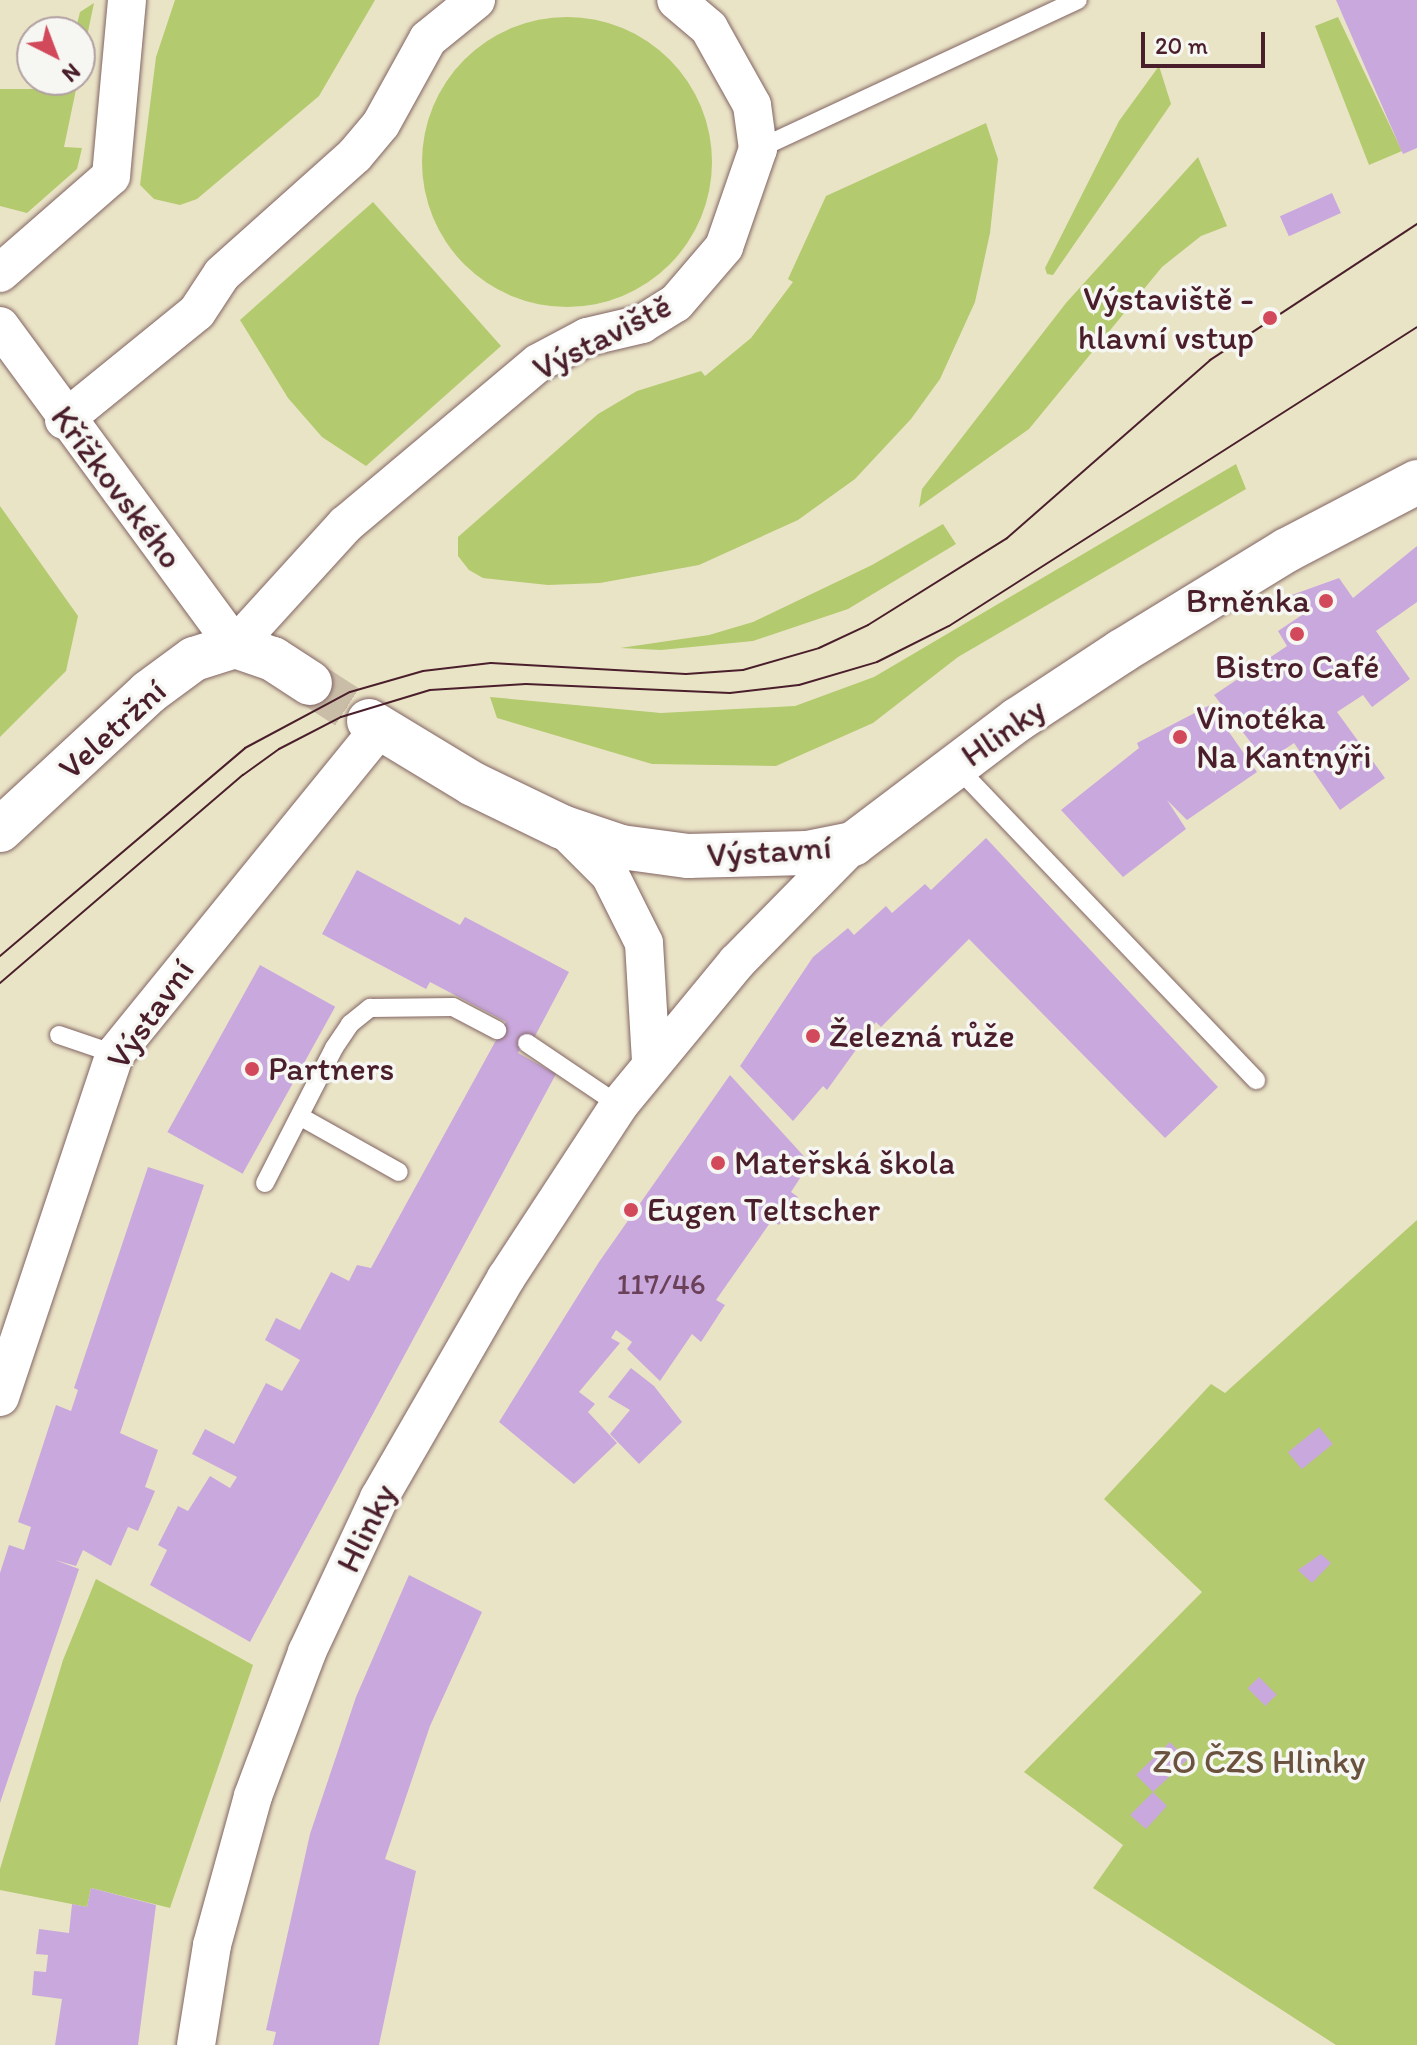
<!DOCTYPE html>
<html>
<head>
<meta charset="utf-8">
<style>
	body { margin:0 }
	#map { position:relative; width:1417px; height:2045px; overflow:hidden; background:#eae4c7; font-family:Itim,sans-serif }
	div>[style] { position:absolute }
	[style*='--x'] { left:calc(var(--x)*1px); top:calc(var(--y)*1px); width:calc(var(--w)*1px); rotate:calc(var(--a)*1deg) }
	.green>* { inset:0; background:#b3ca6e }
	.round { border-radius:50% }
	.building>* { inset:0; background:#c9a8dd; transform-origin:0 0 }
	.tertiary-tunnel>* { height:44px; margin-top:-22px; transform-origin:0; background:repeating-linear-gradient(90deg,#cabda8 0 44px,transparent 0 66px) }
	.roads { filter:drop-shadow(0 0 2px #826462) drop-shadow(0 0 2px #826462) }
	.service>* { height:18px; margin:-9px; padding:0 9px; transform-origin:9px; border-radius:9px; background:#fff }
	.minor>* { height:38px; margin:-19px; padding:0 19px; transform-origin:19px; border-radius:19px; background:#fff }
	.tertiary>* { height:44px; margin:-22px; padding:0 22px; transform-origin:22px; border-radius:22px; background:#fff }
	.tram>* { height:2px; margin:-1px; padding:0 1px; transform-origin:1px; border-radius:1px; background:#4a1f2b }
	.dots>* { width:22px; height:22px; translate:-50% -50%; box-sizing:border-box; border:4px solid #f6f6f2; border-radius:50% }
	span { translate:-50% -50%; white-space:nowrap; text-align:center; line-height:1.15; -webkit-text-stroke:7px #f6f6f2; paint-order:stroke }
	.number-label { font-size:30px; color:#6a4158 }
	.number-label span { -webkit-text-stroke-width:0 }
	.poi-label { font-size:34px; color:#4a1f2b }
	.right { translate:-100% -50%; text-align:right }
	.left { translate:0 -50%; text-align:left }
	.street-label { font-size:34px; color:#4a1f2b }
	.park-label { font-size:34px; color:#6a523f }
	.north { position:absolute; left:16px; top:16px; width:80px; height:80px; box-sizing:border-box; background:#f6f6f2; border:2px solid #b1a0a2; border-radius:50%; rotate:138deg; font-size:22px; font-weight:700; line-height:32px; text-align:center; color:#4a1f2b }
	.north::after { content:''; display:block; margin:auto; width:28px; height:36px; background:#d1495b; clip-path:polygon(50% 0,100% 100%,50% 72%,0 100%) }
	.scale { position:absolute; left:1141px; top:32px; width:124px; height:36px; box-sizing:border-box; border:4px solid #4a1f2b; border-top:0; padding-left:10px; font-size:24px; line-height:28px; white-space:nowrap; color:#4a1f2b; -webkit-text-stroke:6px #f6f6f2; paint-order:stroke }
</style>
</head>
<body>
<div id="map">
	<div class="green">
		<i style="clip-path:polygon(175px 0,375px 0,319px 96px,197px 199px,180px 205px,154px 199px,140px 185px,156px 57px)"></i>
		<i style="clip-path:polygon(94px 3px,80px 70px,80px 32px,75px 32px,80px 12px)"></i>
		<i style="clip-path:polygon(1338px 17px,1402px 151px,1369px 165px,1315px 26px)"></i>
		<i class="round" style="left:422px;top:17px;width:290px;height:290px"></i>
		<i style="clip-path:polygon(1159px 66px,1171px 104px,1053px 275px,1047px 274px,1045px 268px,1119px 121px)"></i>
		<i style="clip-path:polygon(63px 80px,78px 80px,64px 147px,82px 148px,77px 169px,27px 213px,0 206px,0 89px,61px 89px)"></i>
		<i style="clip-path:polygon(986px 123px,998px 159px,990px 233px,975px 302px,940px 379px,911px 419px,855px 479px,798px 520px,699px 565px,600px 583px,548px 585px,483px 578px,469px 570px,458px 556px,458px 537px,598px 414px,637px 391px,701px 371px,705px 376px,751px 338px,793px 282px,788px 279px,826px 196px)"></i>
		<i style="clip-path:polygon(1198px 157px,1227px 226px,1201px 236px,1162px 267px,1029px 429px,919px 507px,922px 489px,1066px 303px)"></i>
		<i style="clip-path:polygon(373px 202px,501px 346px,366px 466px,322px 437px,288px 398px,240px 320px)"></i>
		<i style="clip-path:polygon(1236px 464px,1246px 489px,958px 657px,873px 723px,776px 766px,652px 764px,497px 718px,490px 697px,661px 713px,795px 706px,874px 677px)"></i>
		<i style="clip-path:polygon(0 506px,78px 616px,66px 671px,0 737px)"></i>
		<i style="clip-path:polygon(943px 524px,956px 544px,848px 609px,753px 641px,661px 650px,620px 648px,709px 635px,753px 622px,872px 565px)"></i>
		<i style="clip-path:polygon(1417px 1220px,1417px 2045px,1336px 2045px,1093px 1888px,1123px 1845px,1024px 1772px,1202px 1592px,1104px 1499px,1211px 1384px,1225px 1393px)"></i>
		<i style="clip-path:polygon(96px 1579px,253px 1665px,170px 1908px,91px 1888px,87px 1907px,0 1890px,0 1869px,63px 1660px)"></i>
	</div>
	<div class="building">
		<i style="clip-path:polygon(1336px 0,1417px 0,1417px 148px,1403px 154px)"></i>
		<i style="left:1332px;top:193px;width:22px;height:57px;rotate:66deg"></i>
		<i style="clip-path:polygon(1417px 546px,1417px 602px,1376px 631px,1410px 679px,1372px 707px,1363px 695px,1337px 712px,1385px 778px,1340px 810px,1294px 743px,1266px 762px,1214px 695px,1287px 646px,1278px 631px,1302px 615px,1289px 596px,1339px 578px,1353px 598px)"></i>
		<i style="clip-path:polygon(1210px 705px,1257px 772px,1187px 820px,1167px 800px,1186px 829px,1123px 877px,1061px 810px,1139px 748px,1137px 743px)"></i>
		<i style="clip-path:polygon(986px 838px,1218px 1087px,1165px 1138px,969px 939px,881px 1027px,876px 1022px,827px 1090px,823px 1086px,793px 1121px,740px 1066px,813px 957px,848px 928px,854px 935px,886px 906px,892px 913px,925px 884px,931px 890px)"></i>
		<i style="clip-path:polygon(357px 870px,460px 925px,465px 917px,569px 972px,534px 1038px,528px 1034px,518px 1053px,556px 1074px,250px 1642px,150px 1585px,167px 1550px,158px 1545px,178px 1506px,188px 1511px,210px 1476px,230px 1488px,237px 1477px,192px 1454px,205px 1429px,234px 1444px,266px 1383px,282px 1391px,300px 1360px,265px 1340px,276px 1318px,300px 1330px,331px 1272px,349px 1281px,357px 1265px,371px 1268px,506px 1022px,430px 982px,426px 989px,322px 934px)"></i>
		<i style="left:260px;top:965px;width:86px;height:191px;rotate:29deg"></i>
		<i style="clip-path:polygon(730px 1075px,810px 1163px,791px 1192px,798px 1197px,779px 1225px,772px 1220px,716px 1300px,725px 1305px,701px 1342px,692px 1334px,660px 1381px,627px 1349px,632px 1342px,616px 1330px,611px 1338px,620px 1343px,579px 1392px,595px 1404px,588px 1412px,617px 1443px,574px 1484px,499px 1422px,599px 1262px)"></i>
		<i style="clip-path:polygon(148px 1167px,204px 1185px,120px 1433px,158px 1450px,145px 1487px,155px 1491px,138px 1531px,128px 1527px,111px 1566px,83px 1550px,76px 1566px,55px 1560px,79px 1569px,0 1803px,0 1573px,9px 1545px,24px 1550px,31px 1527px,18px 1522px,56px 1405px,71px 1411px,78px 1390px,74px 1388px)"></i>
		<i style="clip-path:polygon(631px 1368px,654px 1386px,682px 1422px,639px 1464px,610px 1434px,630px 1410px,608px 1397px)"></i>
		<i style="left:1319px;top:1427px;width:22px;height:40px;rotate:51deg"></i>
		<i style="clip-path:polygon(1321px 1554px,1331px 1563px,1312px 1583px,1298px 1570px)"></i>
		<i style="clip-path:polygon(409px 1575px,482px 1612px,430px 1726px,385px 1859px,416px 1871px,379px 2045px,273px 2045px,276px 2032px,266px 2030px,310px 1834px,356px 1697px)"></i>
		<i style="left:1259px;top:1677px;width:25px;height:16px;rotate:45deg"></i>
		<i style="clip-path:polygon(1170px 1742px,1187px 1760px,1153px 1792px,1167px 1806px,1146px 1829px,1130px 1815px,1153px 1792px,1136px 1775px)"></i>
		<i style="clip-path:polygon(91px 1888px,156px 1905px,138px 2045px,55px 2045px,62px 1999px,32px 1995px,34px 1971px,46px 1972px,48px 1955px,36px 1954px,39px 1929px,69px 1933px,72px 1904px,87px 1907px)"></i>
	</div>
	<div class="tertiary-tunnel">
		<i style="--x:310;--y:683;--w:70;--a:32.8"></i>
	</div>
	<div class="roads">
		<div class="service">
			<i style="--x:758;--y:149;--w:353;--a:-25"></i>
			<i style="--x:955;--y:765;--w:436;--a:46.3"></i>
			<i style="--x:59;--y:1035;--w:59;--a:18.7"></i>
			<i style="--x:527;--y:1043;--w:111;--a:34"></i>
			<i style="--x:301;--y:1117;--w:112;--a:29.3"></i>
			<i style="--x:265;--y:1183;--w:152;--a:-62.9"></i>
			<i style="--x:334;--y:1048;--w:29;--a:-56"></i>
			<i style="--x:350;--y:1024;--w:26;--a:-39"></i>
			<i style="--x:370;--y:1008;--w:83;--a:-0.7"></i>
			<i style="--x:453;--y:1007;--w:50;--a:27.6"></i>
		</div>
		<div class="minor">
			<i style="--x:0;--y:273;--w:147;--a:-41.1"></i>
			<i style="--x:111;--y:176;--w:177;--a:-84.8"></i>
			<i style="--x:0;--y:326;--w:397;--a:53.7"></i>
			<i style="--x:235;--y:646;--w:164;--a:-47.7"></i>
			<i style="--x:345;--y:525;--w:252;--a:-40"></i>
			<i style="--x:538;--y:363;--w:55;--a:-28"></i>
			<i style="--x:587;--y:337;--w:57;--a:-13.3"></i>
			<i style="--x:642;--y:324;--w:40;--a:-32"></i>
			<i style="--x:676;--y:303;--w:74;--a:-49.4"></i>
			<i style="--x:724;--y:247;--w:104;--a:-70.9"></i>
			<i style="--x:758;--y:149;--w:44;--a:-97.8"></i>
			<i style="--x:752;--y:105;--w:88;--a:-119.2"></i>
			<i style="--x:709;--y:28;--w:43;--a:-139.7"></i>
			<i style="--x:64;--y:420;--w:171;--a:-39.1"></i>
			<i style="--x:197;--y:312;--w:45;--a:-56.7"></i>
			<i style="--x:222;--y:274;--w:178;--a:-41.8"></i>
			<i style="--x:355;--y:155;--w:40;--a:-50"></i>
			<i style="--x:381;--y:124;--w:97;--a:-61.1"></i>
			<i style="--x:428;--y:39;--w:62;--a:-39.1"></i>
			<i style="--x:562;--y:827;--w:68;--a:45"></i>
			<i style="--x:610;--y:875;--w:76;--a:63.4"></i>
			<i style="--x:644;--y:943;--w:119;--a:86.6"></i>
			<i style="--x:0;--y:1397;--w:362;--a:-71.5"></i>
			<i style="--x:115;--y:1054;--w:420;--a:-50.9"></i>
			<i style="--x:196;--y:2045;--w:101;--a:-80.9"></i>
			<i style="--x:212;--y:1945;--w:155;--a:-74.6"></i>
			<i style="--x:253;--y:1796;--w:154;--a:-69.4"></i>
			<i style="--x:307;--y:1652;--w:170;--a:-64.9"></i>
			<i style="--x:379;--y:1498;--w:254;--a:-60"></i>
			<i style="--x:506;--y:1278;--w:207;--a:-56.8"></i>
			<i style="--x:619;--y:1105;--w:185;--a:-50.5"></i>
			<i style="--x:737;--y:962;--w:165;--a:-45.5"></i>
		</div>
		<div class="tertiary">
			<i style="--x:369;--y:721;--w:122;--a:31.2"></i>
			<i style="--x:473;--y:784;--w:99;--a:25.8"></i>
			<i style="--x:562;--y:827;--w:62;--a:18.7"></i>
			<i style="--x:621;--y:847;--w:68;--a:7.7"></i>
			<i style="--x:688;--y:856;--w:119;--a:-1.4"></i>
			<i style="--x:807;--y:853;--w:47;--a:-11.1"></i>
			<i style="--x:853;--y:844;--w:206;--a:-37.1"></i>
			<i style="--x:1017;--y:720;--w:126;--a:-33.3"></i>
			<i style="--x:1122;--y:651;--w:193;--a:-31.5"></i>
			<i style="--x:1287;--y:550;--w:147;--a:-27.6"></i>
			<i style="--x:0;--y:830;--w:203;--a:-42.8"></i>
			<i style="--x:149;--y:692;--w:56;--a:-36.3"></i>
			<i style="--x:194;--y:659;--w:43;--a:-17.6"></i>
			<i style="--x:235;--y:646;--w:40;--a:18.9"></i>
			<i style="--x:273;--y:659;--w:44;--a:33"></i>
		</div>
	</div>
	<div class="tram">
		<i style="--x:0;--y:956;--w:321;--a:-40.3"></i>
		<i style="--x:245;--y:748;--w:119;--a:-28.1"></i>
		<i style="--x:350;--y:692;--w:76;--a:-16"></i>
		<i style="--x:423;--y:671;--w:68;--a:-6.7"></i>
		<i style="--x:491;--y:663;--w:195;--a:3.2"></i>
		<i style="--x:686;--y:674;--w:57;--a:-4"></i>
		<i style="--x:743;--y:670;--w:79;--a:-16.1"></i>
		<i style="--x:819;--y:648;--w:54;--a:-25.1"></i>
		<i style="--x:868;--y:625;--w:164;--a:-32"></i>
		<i style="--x:1007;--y:538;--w:270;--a:-41.2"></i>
		<i style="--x:1210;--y:360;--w:248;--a:-33.3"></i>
		<i style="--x:0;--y:983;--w:320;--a:-40.6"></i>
		<i style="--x:243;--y:775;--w:44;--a:-35.8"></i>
		<i style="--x:279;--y:749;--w:70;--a:-27.3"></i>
		<i style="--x:341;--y:717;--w:93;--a:-16.9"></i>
		<i style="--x:430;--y:690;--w:96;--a:-3.6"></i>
		<i style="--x:526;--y:684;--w:204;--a:2.5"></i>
		<i style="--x:730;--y:693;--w:69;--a:-6.6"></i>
		<i style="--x:799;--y:685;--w:81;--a:-16.4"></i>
		<i style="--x:877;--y:662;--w:80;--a:-26.6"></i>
		<i style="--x:949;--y:626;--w:555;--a:-32.57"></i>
	</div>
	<div class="dots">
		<i style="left:1270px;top:318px;background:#d1495b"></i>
		<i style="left:1326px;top:601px;background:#d1495b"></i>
		<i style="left:1297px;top:634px;background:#d1495b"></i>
		<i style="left:1180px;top:737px;background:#d1495b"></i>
		<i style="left:813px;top:1036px;background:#d1495b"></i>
		<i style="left:252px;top:1069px;background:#d1495b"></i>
		<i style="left:718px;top:1163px;background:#d1495b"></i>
		<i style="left:631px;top:1210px;background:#d1495b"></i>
	</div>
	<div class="number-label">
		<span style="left:661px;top:1284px">117/46</span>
	</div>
	<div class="poi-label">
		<span class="right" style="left:1254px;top:318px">Výstaviště -<br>hlavní vstup</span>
		<span class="right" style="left:1310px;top:601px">Brněnka</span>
		<span style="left:1297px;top:667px">Bistro Café</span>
		<span class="left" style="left:1196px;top:737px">Vinotéka<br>Na Kantnýři</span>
		<span class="left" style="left:829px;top:1036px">Železná růže</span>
		<span class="left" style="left:268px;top:1069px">Partners</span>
		<span class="left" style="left:734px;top:1163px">Mateřská škola</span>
		<span class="left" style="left:647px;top:1210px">Eugen Teltscher</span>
	</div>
	<div class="street-label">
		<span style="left:602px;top:337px;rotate:-27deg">Výstaviště</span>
		<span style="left:117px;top:487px;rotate:53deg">Křížkovského</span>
		<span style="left:112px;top:729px;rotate:-42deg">Veletržní</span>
		<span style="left:1003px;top:732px;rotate:-35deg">Hlinky</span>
		<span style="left:769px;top:851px;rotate:-4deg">Výstavní</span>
		<span style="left:150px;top:1014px;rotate:-55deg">Výstavní</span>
		<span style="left:366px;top:1528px;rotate:-64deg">Hlinky</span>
	</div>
	<div class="park-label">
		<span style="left:1259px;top:1762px">ZO ČZS Hlinky</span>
	</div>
	<div class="north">N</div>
	<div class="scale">20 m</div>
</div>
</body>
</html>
